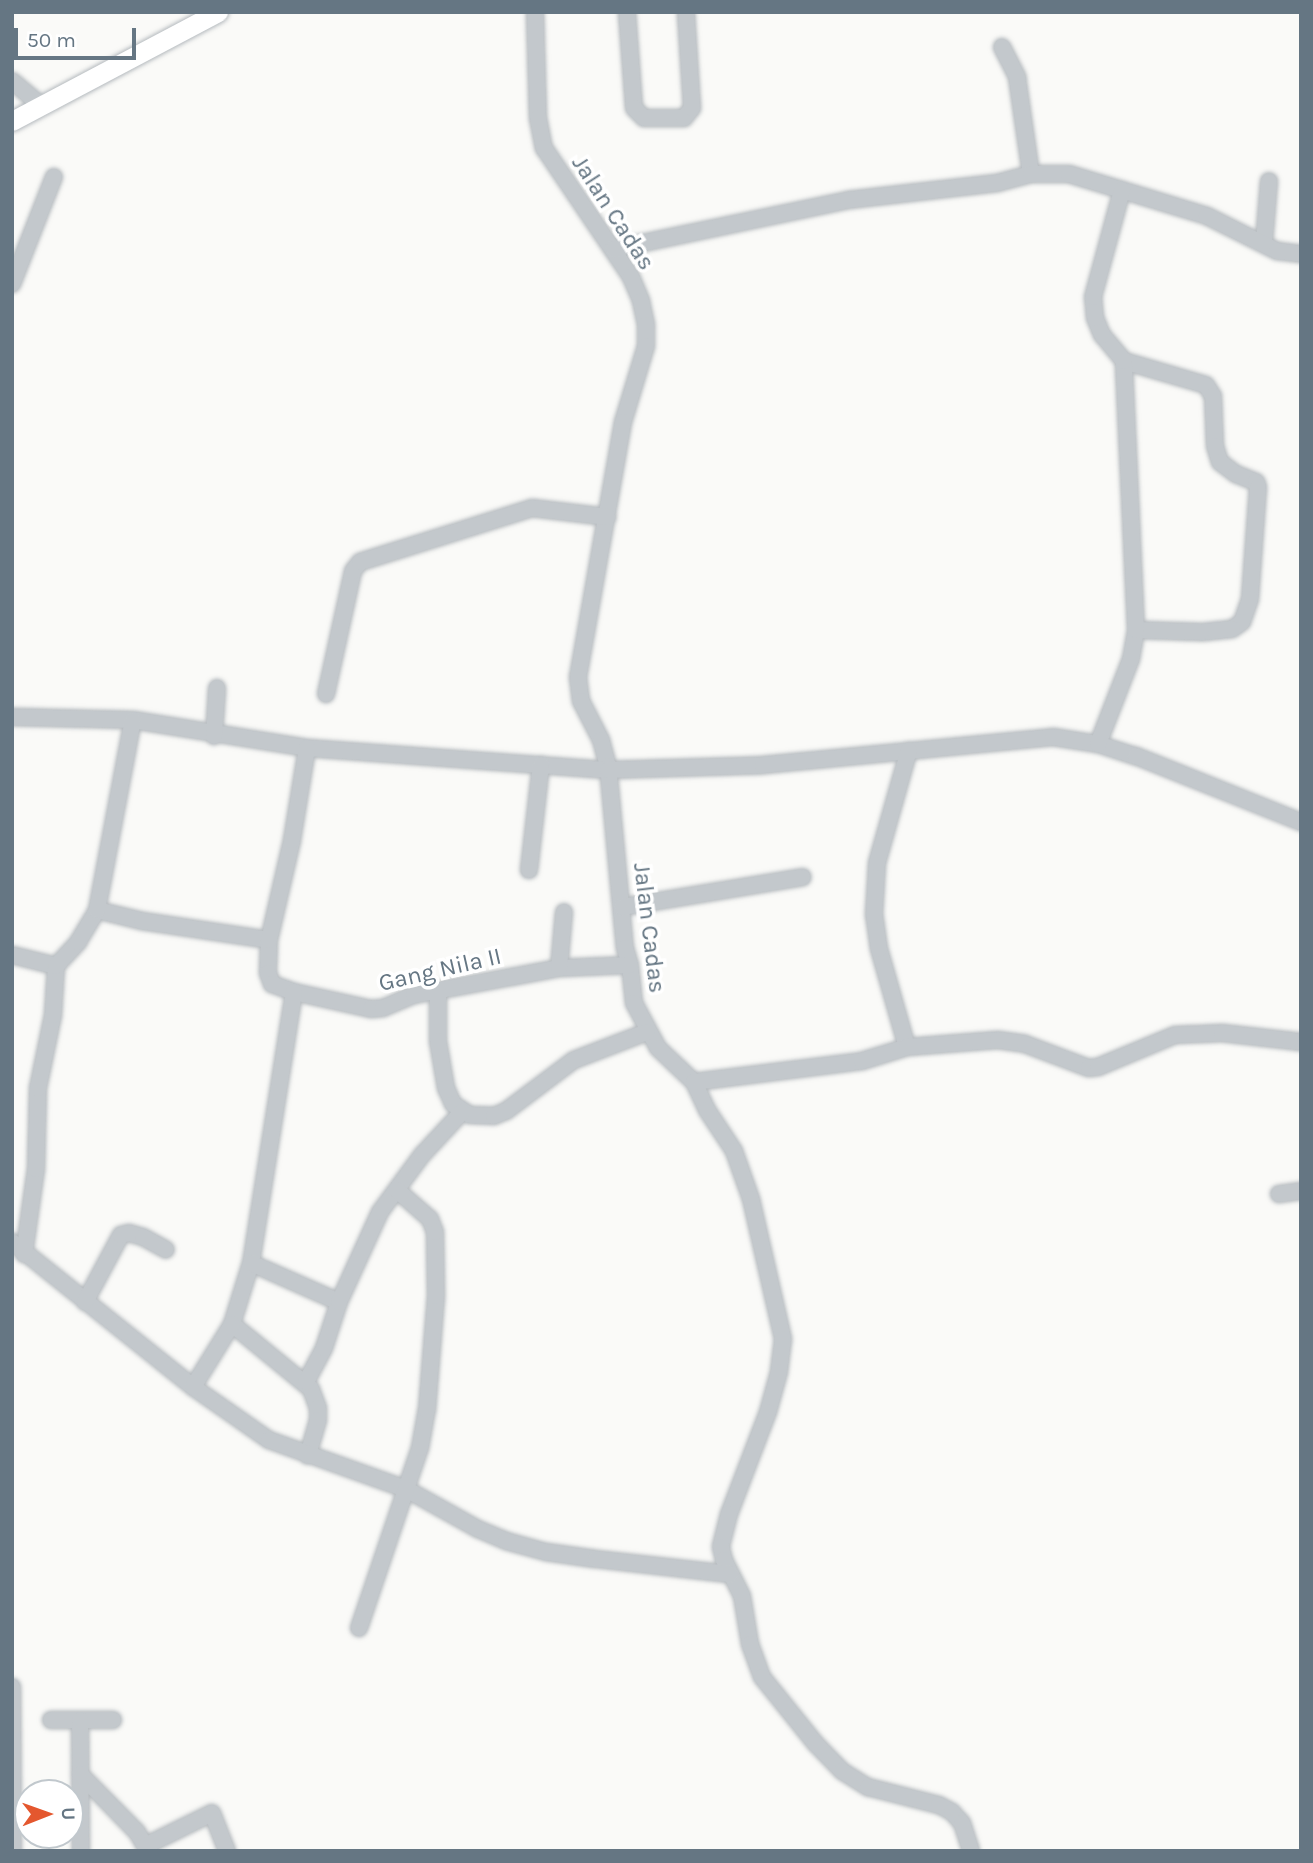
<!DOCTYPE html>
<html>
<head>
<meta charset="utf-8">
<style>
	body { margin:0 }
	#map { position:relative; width:1313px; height:1863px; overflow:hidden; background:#fafaf8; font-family:Karla,sans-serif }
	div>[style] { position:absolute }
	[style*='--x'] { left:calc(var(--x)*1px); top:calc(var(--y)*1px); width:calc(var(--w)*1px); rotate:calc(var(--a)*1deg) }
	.roads { filter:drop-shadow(0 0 2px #b5babe) drop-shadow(0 0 2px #b5babe) }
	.minor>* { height:16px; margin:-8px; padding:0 8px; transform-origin:8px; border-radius:8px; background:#c3c8cc }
	.major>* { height:19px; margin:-9.5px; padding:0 9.5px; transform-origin:9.5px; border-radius:9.5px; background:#fff }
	span { translate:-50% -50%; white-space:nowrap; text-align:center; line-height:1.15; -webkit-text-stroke:7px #fff; paint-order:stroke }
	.street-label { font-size:24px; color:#657683 }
	.frame { position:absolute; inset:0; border:14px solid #657683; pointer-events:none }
	.north { position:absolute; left:14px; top:1779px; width:70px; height:70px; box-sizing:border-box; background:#fff; border:2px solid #c1c8cd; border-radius:50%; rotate:89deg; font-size:19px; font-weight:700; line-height:28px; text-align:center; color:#657683 }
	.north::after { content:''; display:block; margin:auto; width:24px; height:32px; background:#e4572e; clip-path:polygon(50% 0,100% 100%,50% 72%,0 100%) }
	.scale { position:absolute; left:14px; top:28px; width:122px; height:32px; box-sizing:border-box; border:4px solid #657683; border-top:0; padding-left:9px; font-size:21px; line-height:24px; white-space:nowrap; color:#657683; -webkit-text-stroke:5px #fff; paint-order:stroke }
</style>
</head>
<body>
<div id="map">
	<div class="roads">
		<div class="minor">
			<i style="--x:535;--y:12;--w:106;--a:88.4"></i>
			<i style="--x:538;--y:118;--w:31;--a:79"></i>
			<i style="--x:544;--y:148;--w:156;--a:56"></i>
			<i style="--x:631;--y:277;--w:26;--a:67"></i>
			<i style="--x:641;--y:301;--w:25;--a:78"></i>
			<i style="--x:646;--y:325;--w:21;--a:90"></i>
			<i style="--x:646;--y:346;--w:79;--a:106.8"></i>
			<i style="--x:623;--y:422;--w:259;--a:100"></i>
			<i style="--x:578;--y:677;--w:24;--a:83"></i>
			<i style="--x:581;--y:701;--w:44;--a:62.9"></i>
			<i style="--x:601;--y:740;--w:27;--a:75"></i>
			<i style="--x:608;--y:766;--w:183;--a:84.7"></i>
			<i style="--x:625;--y:948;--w:18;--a:74"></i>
			<i style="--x:630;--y:965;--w:38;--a:84"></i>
			<i style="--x:634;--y:1003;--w:51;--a:61.9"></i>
			<i style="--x:658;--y:1048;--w:50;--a:43.4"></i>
			<i style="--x:694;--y:1082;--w:31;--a:65"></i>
			<i style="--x:707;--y:1110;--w:49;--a:56.6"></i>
			<i style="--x:734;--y:1151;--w:51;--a:70.5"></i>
			<i style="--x:751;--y:1199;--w:144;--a:77.1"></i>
			<i style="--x:783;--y:1339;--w:33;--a:97"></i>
			<i style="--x:779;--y:1372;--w:41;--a:105.4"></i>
			<i style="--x:768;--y:1412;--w:109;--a:110.9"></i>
			<i style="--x:729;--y:1514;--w:34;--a:104"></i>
			<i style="--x:721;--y:1547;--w:13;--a:77"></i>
			<i style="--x:724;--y:1560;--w:40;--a:63.4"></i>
			<i style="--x:742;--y:1596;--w:49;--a:80.5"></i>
			<i style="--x:750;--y:1644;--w:35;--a:70"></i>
			<i style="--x:762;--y:1677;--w:85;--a:51.2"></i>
			<i style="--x:815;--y:1743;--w:39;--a:46"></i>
			<i style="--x:842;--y:1771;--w:31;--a:32"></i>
			<i style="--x:868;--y:1787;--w:73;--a:14.2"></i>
			<i style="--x:939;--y:1805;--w:15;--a:28"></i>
			<i style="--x:952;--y:1812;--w:15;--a:48"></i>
			<i style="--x:962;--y:1823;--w:29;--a:72"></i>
			<i style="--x:627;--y:12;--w:96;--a:85.8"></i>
			<i style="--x:634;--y:108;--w:14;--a:45"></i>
			<i style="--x:644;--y:118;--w:40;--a:0"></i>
			<i style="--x:684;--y:118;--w:13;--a:-51"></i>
			<i style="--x:692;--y:108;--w:96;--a:-93.6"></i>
			<i style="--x:1002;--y:47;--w:34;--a:63"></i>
			<i style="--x:1017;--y:77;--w:98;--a:81.8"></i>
			<i style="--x:12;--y:81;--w:38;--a:40"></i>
			<i style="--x:1264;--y:242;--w:61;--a:-85.3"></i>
			<i style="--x:614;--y:249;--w:239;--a:-11.8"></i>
			<i style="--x:848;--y:200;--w:150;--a:-6.5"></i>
			<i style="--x:997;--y:183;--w:35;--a:-15"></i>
			<i style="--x:1031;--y:174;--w:38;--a:0"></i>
			<i style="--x:1069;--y:174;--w:144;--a:16.9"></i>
			<i style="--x:1207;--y:216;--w:78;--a:26.6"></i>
			<i style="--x:1277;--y:251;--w:24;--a:7"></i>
			<i style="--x:12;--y:284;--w:115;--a:-68.6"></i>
			<i style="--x:1124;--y:361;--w:85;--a:16.3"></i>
			<i style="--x:1206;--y:385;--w:13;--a:58"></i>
			<i style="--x:1213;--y:396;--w:50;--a:87.7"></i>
			<i style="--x:1215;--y:446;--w:17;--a:73"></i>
			<i style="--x:1220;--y:462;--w:20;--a:37"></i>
			<i style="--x:1236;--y:474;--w:22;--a:22"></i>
			<i style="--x:1256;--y:482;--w:5;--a:68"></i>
			<i style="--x:1258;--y:487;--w:112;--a:94.1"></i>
			<i style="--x:1250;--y:599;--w:24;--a:109"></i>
			<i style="--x:1242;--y:622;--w:12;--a:145"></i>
			<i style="--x:1232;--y:629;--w:31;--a:174"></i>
			<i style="--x:1201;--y:632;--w:65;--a:-178.2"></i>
			<i style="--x:326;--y:694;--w:126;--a:-77.6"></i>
			<i style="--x:353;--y:571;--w:11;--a:-52"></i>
			<i style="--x:360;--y:562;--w:180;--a:-17.4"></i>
			<i style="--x:532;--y:508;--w:76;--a:6.8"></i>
			<i style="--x:12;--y:717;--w:121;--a:1.4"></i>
			<i style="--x:133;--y:720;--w:176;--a:9.1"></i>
			<i style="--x:307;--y:748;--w:302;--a:4.2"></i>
			<i style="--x:608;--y:770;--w:155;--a:-1.8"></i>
			<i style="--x:763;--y:765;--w:291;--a:-5.5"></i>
			<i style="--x:1053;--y:737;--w:46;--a:8.8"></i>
			<i style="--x:1098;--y:744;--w:40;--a:18"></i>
			<i style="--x:1136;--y:756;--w:178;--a:21.8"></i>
			<i style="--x:214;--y:736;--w:48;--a:-86.4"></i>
			<i style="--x:1098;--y:744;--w:91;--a:-68.8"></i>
			<i style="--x:1131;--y:659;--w:29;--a:-80"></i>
			<i style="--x:1136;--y:630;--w:269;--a:-92.6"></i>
			<i style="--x:1124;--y:361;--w:34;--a:-130"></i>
			<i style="--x:1102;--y:335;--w:18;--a:-112"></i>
			<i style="--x:1095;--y:318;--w:21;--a:-95"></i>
			<i style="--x:1093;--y:297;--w:111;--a:-74.8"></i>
			<i style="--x:529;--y:870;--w:106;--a:-83.5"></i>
			<i style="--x:622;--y:907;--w:183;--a:-9.4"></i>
			<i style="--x:97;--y:910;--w:46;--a:13.7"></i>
			<i style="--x:142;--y:921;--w:128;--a:8.5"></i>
			<i style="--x:269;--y:940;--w:33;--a:92"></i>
			<i style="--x:268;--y:973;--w:12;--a:70"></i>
			<i style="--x:272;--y:984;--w:23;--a:20"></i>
			<i style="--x:294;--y:992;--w:79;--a:12.4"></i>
			<i style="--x:371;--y:1009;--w:12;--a:-5"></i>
			<i style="--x:383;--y:1008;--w:34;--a:-23"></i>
			<i style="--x:414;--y:995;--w:147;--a:-10.5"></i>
			<i style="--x:559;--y:968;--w:71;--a:-2.4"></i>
			<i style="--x:269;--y:940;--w:103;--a:-77"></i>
			<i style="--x:292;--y:840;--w:93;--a:-80.7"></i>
			<i style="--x:12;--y:955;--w:45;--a:14"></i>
			<i style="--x:559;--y:968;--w:56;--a:-84.9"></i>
			<i style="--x:294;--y:992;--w:274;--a:99"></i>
			<i style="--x:251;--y:1263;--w:64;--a:107.3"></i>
			<i style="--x:232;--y:1324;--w:102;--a:39.4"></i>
			<i style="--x:311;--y:1389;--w:20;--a:70"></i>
			<i style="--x:318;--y:1408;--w:12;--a:90"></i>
			<i style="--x:318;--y:1420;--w:37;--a:106"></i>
			<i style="--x:438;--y:992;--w:49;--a:90"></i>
			<i style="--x:438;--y:1041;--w:48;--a:80.3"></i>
			<i style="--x:446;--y:1088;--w:17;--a:66"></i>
			<i style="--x:453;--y:1104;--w:20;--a:33"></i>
			<i style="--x:470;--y:1115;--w:24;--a:2"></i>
			<i style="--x:494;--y:1116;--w:13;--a:-23"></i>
			<i style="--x:506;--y:1111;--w:85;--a:-36.9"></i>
			<i style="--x:574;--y:1060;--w:78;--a:-21"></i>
			<i style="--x:907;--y:1047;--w:102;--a:-105.9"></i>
			<i style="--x:879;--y:949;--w:34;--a:-98"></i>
			<i style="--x:874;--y:915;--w:52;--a:-86.7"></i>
			<i style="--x:877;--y:863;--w:117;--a:-74.2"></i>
			<i style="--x:694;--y:1082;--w:169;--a:-7.1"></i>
			<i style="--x:862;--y:1061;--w:47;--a:-17.3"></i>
			<i style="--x:907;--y:1047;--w:91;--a:-4.4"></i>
			<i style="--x:998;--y:1040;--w:27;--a:8"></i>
			<i style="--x:1025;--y:1044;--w:68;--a:20.6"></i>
			<i style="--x:1089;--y:1068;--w:9;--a:-6"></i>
			<i style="--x:1098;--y:1067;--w:83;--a:-22.6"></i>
			<i style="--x:1175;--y:1035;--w:47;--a:-2.4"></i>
			<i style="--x:1222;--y:1033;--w:80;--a:6.5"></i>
			<i style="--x:1279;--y:1194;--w:22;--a:-8"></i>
			<i style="--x:12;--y:1242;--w:232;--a:38.7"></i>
			<i style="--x:193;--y:1387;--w:93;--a:34.9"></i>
			<i style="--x:269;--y:1440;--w:145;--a:19.7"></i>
			<i style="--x:406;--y:1489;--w:82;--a:29.1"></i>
			<i style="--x:478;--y:1529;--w:30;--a:23"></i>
			<i style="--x:506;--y:1541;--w:41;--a:15.4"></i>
			<i style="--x:546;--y:1552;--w:50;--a:8"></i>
			<i style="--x:596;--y:1559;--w:135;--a:6.4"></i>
			<i style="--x:24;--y:1254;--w:86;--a:-82"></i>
			<i style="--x:36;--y:1169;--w:81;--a:-88.6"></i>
			<i style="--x:38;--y:1088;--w:75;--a:-78.4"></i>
			<i style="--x:53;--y:1015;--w:49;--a:-86.5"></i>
			<i style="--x:56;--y:966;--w:33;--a:-47"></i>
			<i style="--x:78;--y:942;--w:37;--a:-59"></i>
			<i style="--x:97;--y:910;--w:193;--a:-79.3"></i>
			<i style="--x:251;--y:1263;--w:96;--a:23.9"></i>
			<i style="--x:85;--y:1302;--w:76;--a:-61.8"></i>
			<i style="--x:121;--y:1235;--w:8;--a:-14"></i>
			<i style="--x:129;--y:1233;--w:15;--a:16"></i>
			<i style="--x:143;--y:1237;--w:26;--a:29"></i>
			<i style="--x:306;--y:1382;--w:38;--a:-62"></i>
			<i style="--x:324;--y:1348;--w:48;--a:-71.9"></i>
			<i style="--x:339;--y:1302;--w:99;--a:-65.5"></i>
			<i style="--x:380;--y:1212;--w:71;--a:-53.6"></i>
			<i style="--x:422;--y:1155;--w:59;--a:-47.1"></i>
			<i style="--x:193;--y:1387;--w:74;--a:-58.2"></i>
			<i style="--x:359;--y:1628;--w:190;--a:-71.3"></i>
			<i style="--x:420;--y:1448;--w:39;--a:-80"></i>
			<i style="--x:427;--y:1410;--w:114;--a:-85.5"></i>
			<i style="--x:436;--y:1296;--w:64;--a:-90.9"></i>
			<i style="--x:435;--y:1232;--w:14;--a:-111"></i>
			<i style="--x:430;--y:1219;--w:44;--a:-138.7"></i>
			<i style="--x:12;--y:1687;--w:164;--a:89.7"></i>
			<i style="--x:51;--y:1720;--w:62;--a:0"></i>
			<i style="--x:80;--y:1720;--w:131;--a:89.6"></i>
			<i style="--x:80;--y:1774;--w:81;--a:45.5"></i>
			<i style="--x:137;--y:1832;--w:22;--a:60"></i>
			<i style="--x:147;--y:1845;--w:72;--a:-26.2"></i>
			<i style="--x:212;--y:1813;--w:41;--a:68.5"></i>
		</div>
		<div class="major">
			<i style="--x:12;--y:121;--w:233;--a:-27.9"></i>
		</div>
	</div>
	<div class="street-label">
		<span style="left:613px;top:213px;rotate:57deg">Jalan Cadas</span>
		<span style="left:649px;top:928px;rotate:83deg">Jalan Cadas</span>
		<span style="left:440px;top:970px;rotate:-13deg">Gang Nila II</span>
	</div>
	<div class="frame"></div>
	<div class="north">U</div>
	<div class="scale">50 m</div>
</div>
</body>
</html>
